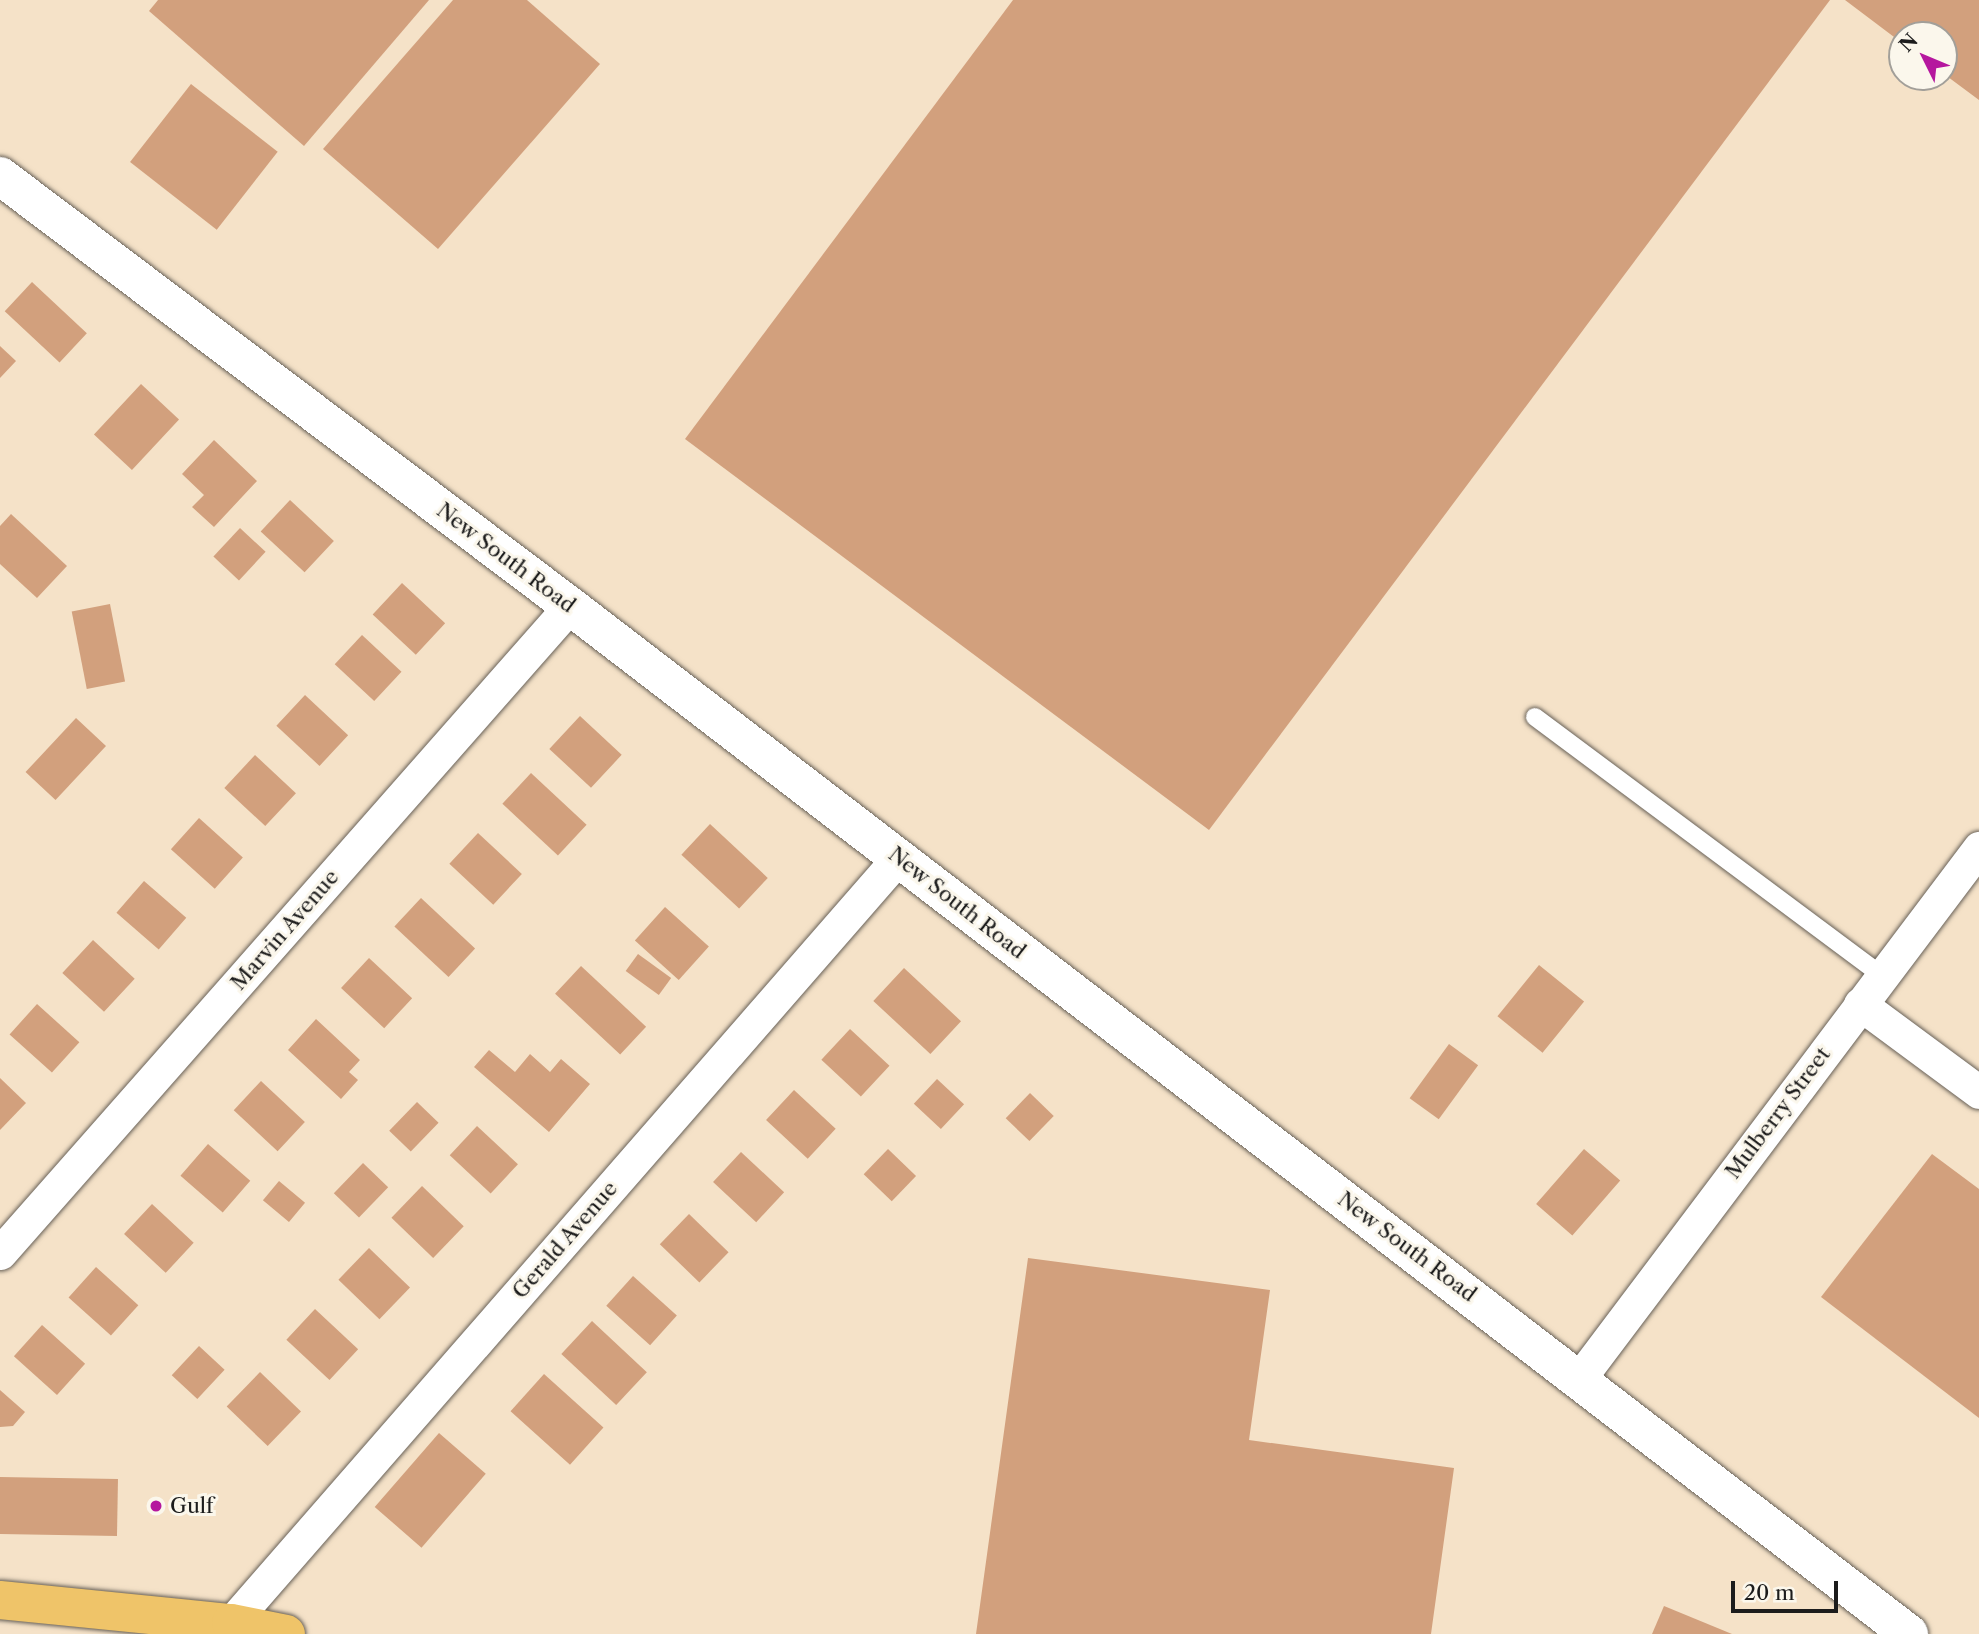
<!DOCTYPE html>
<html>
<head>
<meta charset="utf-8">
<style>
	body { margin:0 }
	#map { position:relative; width:1979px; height:1634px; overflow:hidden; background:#f5e2c8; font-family:"Libre Caslon Text",serif }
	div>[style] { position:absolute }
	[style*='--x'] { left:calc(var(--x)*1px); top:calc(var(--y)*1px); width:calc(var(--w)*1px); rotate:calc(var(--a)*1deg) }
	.building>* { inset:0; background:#d2a07d; transform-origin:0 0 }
	.roads { filter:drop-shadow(0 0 2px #686158) drop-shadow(0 0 2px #686158) }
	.service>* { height:18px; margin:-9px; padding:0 9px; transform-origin:9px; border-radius:9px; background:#fff }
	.minor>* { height:33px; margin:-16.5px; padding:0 16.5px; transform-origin:16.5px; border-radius:16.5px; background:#fff }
	.tertiary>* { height:38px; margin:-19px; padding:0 19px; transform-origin:19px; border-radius:19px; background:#fff }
	.primary>* { height:38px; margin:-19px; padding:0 19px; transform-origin:19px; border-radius:19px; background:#efc469 }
	.dots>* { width:19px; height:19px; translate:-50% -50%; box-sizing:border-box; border:4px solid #fbf7ec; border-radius:50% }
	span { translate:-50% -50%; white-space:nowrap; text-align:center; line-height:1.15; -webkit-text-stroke:6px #fbf7ec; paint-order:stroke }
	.street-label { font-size:21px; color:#1c1c1c }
	.poi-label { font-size:21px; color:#1c1c1c }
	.left { translate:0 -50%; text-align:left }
	.north { position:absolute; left:1888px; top:21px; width:70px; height:70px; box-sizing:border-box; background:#fbf7ec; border:2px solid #a29f99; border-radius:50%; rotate:313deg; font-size:19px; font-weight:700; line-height:28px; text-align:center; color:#1c1c1c }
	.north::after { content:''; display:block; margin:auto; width:24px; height:32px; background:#b5179e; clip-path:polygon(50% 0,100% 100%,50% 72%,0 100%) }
	.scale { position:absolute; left:1731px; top:1581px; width:107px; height:32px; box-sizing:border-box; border:4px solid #1c1c1c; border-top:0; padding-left:9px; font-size:21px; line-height:24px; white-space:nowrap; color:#1c1c1c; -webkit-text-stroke:5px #fbf7ec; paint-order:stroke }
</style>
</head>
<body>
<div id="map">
	<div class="building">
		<i style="clip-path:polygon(158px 0,429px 0,304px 146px,149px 11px)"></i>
		<i style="clip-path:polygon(453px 0,527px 0,600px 64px,438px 249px,323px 149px)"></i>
		<i style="clip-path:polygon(1013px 0,1830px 0,1209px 830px,685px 439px)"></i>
		<i style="clip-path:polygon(1845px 0,1979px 0,1979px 100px,1944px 74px,1944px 35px,1902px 35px,1902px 43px)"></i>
		<i style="left:191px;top:84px;width:110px;height:99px;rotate:38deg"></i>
		<i style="left:32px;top:282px;width:75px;height:40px;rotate:43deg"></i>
		<i style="clip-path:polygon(0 346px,16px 361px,0 378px)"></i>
		<i style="left:141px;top:384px;width:52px;height:69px;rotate:43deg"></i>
		<i style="clip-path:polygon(214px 440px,257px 481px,214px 527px,192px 507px,204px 495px,182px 474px)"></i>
		<i style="left:290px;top:500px;width:60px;height:43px;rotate:43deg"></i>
		<i style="clip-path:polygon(11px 514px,67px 566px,37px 598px,0 564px,0 526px)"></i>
		<i style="left:240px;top:528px;width:35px;height:39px;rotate:43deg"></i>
		<i style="left:402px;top:583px;width:59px;height:43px;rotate:43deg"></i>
		<i style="left:110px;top:604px;width:79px;height:39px;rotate:79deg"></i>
		<i style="left:362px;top:635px;width:54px;height:40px;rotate:43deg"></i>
		<i style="left:305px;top:695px;width:59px;height:42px;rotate:43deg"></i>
		<i style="left:580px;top:716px;width:57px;height:45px;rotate:43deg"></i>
		<i style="left:76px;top:718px;width:41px;height:74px;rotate:43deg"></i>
		<i style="left:255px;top:755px;width:56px;height:45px;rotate:43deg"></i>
		<i style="left:531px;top:773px;width:76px;height:42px;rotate:43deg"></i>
		<i style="left:199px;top:818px;width:59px;height:42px;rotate:42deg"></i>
		<i style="left:710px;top:824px;width:79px;height:42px;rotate:43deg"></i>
		<i style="left:478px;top:833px;width:60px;height:42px;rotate:43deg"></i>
		<i style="left:144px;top:881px;width:56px;height:42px;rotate:41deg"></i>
		<i style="left:421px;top:898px;width:74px;height:39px;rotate:43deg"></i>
		<i style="left:665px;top:907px;width:59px;height:45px;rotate:42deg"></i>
		<i style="left:93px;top:940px;width:57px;height:45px;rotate:43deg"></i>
		<i style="left:638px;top:954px;width:41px;height:21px;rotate:36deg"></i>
		<i style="left:369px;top:958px;width:59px;height:41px;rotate:43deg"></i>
		<i style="left:1539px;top:965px;width:58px;height:66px;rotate:39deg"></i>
		<i style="left:581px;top:966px;width:89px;height:38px;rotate:43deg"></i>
		<i style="left:904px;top:968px;width:78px;height:45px;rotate:43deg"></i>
		<i style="left:37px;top:1004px;width:57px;height:41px;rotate:42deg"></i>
		<i style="clip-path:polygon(316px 1019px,360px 1060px,349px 1072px,358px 1080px,341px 1099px,288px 1050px)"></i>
		<i style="left:850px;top:1029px;width:54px;height:42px;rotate:43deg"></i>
		<i style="left:1449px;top:1044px;width:36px;height:67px;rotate:36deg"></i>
		<i style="clip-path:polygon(489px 1050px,515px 1072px,530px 1054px,550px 1072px,561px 1059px,590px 1084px,549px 1132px,474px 1067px)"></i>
		<i style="clip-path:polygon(0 1078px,26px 1103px,0 1130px)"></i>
		<i style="left:937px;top:1079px;width:37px;height:34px;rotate:43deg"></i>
		<i style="left:261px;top:1081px;width:60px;height:40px;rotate:43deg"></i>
		<i style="left:794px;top:1090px;width:57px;height:41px;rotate:43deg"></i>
		<i style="left:1030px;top:1093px;width:33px;height:35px;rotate:44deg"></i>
		<i style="left:417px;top:1102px;width:30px;height:40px;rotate:44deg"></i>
		<i style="left:477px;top:1126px;width:56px;height:40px;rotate:43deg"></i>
		<i style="left:208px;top:1144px;width:56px;height:42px;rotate:41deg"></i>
		<i style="left:888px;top:1149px;width:39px;height:35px;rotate:44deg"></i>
		<i style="left:1584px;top:1149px;width:48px;height:73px;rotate:41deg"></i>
		<i style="left:741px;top:1152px;width:59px;height:41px;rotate:43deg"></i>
		<i style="clip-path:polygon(1932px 1154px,1979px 1189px,1979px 1418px,1821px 1297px)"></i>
		<i style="left:363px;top:1163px;width:35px;height:42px;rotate:44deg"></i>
		<i style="left:279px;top:1181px;width:34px;height:25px;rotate:40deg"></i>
		<i style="left:422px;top:1186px;width:58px;height:44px;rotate:44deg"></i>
		<i style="left:152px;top:1204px;width:57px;height:41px;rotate:43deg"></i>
		<i style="left:689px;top:1214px;width:55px;height:42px;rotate:44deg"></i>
		<i style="left:369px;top:1248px;width:57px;height:44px;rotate:44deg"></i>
		<i style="clip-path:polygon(1028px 1258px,1270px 1290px,1249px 1440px,1454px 1468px,1431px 1634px,976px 1634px)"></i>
		<i style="left:96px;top:1267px;width:57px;height:41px;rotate:42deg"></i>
		<i style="left:633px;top:1276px;width:59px;height:40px;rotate:42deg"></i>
		<i style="left:315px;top:1309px;width:59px;height:42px;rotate:43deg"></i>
		<i style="left:592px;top:1321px;width:75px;height:45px;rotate:43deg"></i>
		<i style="left:42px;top:1325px;width:58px;height:42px;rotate:42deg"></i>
		<i style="left:199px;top:1346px;width:35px;height:40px;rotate:43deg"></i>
		<i style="left:260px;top:1372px;width:57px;height:48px;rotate:44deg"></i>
		<i style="left:544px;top:1374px;width:80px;height:50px;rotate:42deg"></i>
		<i style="clip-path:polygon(0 1390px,25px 1412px,13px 1426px,0 1427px)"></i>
		<i style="left:439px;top:1433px;width:62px;height:98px;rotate:41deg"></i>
		<i style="left:0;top:1477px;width:118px;height:57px;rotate:1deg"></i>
		<i style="clip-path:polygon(1664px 1606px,1732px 1634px,1652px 1634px)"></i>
	</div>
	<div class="roads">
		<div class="service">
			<i style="--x:1535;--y:717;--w:433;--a:36.7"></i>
		</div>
		<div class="minor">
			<i style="--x:1860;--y:1004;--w:148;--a:36.5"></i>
			<i style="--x:0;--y:1253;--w:862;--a:-48.62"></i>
			<i style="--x:1579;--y:1379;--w:665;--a:-53.01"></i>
			<i style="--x:231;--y:1623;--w:1015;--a:-48.91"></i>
		</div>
		<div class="tertiary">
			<i style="--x:0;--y:176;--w:714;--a:37.03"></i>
			<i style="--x:570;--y:606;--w:1688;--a:37.51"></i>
		</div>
		<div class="primary">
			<i style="--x:0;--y:1600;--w:232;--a:5.7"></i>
			<i style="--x:231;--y:1623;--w:56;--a:11.3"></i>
		</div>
	</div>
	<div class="dots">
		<i style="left:156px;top:1506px;background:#b5179e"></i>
	</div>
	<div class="street-label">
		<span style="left:506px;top:558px;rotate:37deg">New South Road</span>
		<span style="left:957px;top:903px;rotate:38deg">New South Road</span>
		<span style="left:285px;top:930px;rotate:-49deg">Marvin Avenue</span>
		<span style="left:1778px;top:1113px;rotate:-53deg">Mulberry Street</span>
		<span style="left:565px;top:1240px;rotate:-49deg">Gerald Avenue</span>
		<span style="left:1407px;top:1247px;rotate:37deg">New South Road</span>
	</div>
	<div class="poi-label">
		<span class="left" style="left:170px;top:1506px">Gulf</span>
	</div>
	<div class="north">N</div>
	<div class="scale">20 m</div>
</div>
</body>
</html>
